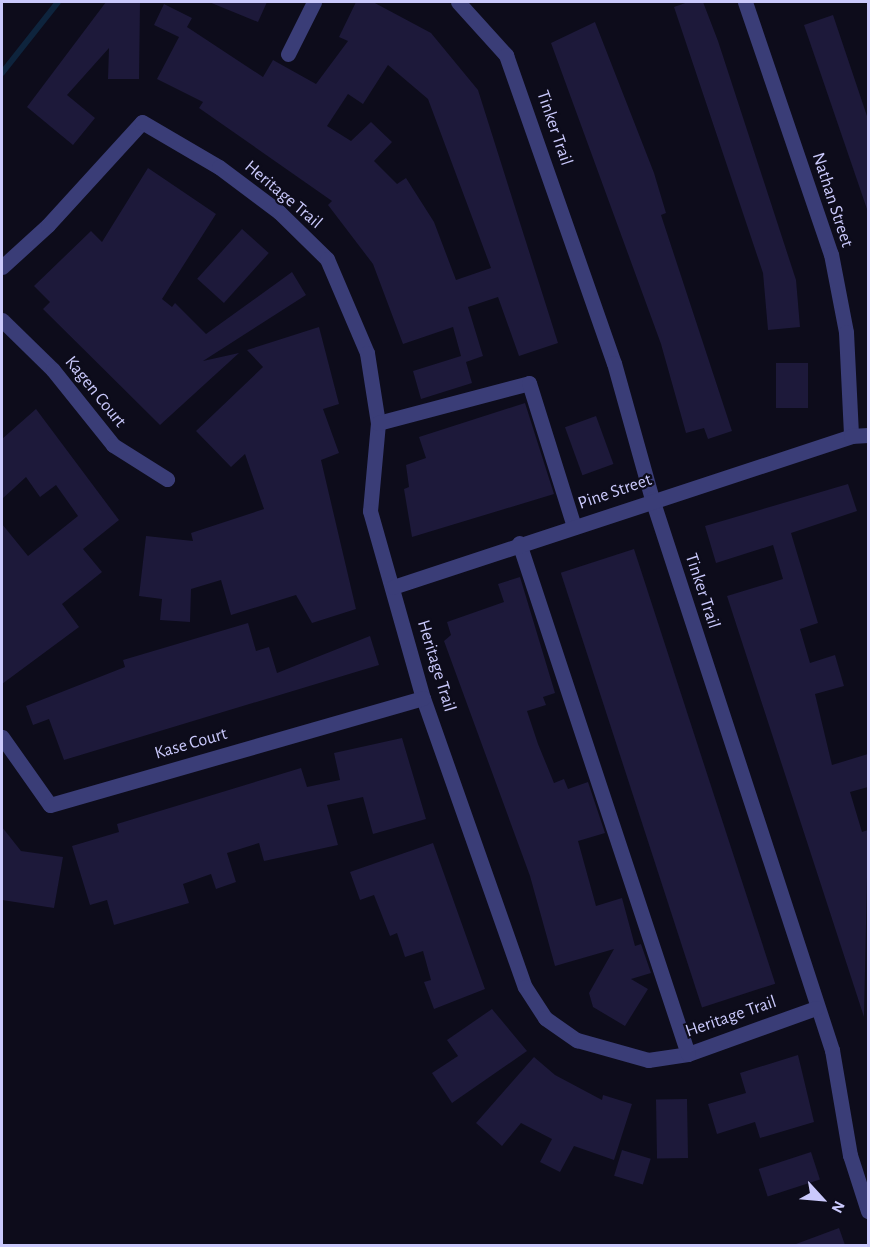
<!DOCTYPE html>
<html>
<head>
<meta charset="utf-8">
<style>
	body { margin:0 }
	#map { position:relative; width:870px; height:1247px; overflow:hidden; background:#0d0c1b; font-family:"Alegreya Sans",sans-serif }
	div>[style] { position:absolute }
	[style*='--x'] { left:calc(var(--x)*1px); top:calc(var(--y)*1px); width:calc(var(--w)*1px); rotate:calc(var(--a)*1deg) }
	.stream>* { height:6px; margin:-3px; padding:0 3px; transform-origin:3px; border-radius:3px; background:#0e243d }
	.building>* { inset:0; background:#1d193a; transform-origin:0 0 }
	.minor>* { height:15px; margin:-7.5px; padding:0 7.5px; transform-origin:7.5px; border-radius:7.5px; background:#3a3d77 }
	span { translate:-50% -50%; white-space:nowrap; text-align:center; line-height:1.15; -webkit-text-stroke:4.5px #0d0c1b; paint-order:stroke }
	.street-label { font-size:18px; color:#cac9fc }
	.frame { position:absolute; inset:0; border:3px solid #cac9fc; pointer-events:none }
	.north { position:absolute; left:792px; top:1169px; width:60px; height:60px; -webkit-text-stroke:4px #0d0c1b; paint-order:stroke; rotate:116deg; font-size:16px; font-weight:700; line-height:24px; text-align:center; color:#cac9fc }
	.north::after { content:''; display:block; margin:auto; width:21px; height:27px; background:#cac9fc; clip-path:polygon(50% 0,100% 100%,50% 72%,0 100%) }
</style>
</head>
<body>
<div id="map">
	<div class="stream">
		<i style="--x:2;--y:73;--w:90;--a:-51.7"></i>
	</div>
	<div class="building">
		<i style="clip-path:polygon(106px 2px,140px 2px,139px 79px,108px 79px,109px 48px,67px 95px,95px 118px,73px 145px,27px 107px)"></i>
		<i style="clip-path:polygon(209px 2px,267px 2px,258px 22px)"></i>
		<i style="clip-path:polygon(evenodd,356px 2px,373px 2px,431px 33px,478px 90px,558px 343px,519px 356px,498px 297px,468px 307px,483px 356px,466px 362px,472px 383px,421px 399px,413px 371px,461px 356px,453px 327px,403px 344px,373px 264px,328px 205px,332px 201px,199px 108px,203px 102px,157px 79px,179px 37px,154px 25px,164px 4px,192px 18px,187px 27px,263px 77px,273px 60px,316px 84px,348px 41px,339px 37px,356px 2px,388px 65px,428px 99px,491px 268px,456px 280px,434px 222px,406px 178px,397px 184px,374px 161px,392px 142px,371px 122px,351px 141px,327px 126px,348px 94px,363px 104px,388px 65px)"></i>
		<i style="clip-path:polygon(688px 2px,703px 2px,718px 41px,796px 280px,800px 327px,768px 330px,763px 273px,674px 7px)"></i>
		<i style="clip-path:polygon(833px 15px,868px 119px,868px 212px,804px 25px)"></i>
		<i style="clip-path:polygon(595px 22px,654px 173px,666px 213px,661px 215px,732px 431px,708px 439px,704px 428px,686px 433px,661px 344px,551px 43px)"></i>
		<i style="clip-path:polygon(148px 168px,216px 214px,162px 299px,172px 307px,175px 303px,206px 334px,292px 272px,306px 295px,203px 361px,239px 353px,160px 425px,43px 309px,50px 302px,34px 286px,91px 231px,102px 242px)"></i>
		<i style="left:242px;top:229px;width:36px;height:67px;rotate:42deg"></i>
		<i style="clip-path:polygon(319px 327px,339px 404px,323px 409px,339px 453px,321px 460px,356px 609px,312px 623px,296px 595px,231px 615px,221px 580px,191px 589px,190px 622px,160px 620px,162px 599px,139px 596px,146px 536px,193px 541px,191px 533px,264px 509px,245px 454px,231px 467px,196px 431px,263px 367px,247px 350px)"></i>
		<i style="left:776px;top:363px;width:32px;height:45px"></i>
		<i style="clip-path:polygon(525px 403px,554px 494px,412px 537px,404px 489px,409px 487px,406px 465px,426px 458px,419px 437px)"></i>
		<i style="clip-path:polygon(36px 409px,119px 520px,83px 549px,102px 572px,62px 604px,79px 627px,2px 684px,2px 524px,28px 556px,78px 516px,56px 485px,40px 497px,26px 477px,2px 499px,2px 439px)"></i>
		<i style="left:596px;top:416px;width:51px;height:33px;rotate:70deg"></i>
		<i style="clip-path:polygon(848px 484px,857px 511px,791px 533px,818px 623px,800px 629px,810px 663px,835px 655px,844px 686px,815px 694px,832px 765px,868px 754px,868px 787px,850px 792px,862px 832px,868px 830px,864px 1017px,727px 596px,783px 579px,773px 545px,716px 563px,705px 526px)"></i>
		<i style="left:634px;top:549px;width:457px;height:77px;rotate:72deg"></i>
		<i style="clip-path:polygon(520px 577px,555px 693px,543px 697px,546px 705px,527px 711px,538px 744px,554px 783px,564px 779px,568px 789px,588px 782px,605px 833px,578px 841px,596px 906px,622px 898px,635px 946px,641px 944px,651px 973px,631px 979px,648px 989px,625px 1026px,593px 1007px,589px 993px,614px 949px,555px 966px,530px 876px,444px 641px,451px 635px,447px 622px,504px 602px,498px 584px)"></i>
		<i style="clip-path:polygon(248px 623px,256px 651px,269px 647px,277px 673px,370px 636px,379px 665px,64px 760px,49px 719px,33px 725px,26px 706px,125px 667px,123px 660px)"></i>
		<i style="clip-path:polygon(402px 738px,426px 819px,373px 834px,363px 797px,327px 805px,338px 845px,264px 861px,259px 843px,227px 853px,236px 882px,216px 889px,211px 874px,183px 884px,189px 903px,114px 925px,107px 900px,90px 905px,72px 846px,119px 832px,117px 824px,301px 768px,307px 787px,340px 780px,334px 753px)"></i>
		<i style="clip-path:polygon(2px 827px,21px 851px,63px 857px,54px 908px,2px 900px)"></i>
		<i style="clip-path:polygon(433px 843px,485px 989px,434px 1009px,424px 982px,431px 980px,423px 951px,405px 957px,397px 933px,390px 936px,374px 895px,360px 900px,350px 872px)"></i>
		<i style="clip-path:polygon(492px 1009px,527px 1051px,452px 1103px,432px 1073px,458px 1056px,447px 1040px)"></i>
		<i style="clip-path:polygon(798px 1055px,814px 1122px,760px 1138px,755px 1122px,717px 1134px,708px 1104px,746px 1093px,740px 1073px)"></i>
		<i style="clip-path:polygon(534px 1057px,555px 1075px,602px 1100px,603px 1095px,632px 1104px,614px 1160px,574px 1146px,560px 1172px,540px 1162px,552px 1139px,521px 1123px,502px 1146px,476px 1123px)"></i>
		<i style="left:687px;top:1099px;width:59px;height:31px;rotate:89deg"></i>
		<i style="left:622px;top:1150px;width:30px;height:27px;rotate:17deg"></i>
		<i style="left:811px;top:1152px;width:29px;height:55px;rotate:72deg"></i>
		<i style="clip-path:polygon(839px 1228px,845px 1245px,796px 1245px,796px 1244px)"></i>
	</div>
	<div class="minor">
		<i style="--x:458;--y:2;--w:72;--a:47.8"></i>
		<i style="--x:506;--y:55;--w:326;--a:70.7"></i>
		<i style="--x:614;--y:363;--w:141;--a:74.4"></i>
		<i style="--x:652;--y:499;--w:580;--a:71.91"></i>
		<i style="--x:832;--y:1050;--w:107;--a:80.3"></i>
		<i style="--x:850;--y:1155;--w:59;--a:72.2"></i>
		<i style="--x:745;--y:2;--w:266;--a:71.2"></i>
		<i style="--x:831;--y:254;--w:79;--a:79.1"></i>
		<i style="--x:846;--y:332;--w:104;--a:87.2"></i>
		<i style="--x:288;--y:54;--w:58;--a:-63.4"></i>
		<i style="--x:2;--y:267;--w:62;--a:-42.4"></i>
		<i style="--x:48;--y:225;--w:139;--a:-47.6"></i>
		<i style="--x:142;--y:122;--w:89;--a:30.3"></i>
		<i style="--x:219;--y:167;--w:75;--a:36.9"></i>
		<i style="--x:279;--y:212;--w:67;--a:44.4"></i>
		<i style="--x:327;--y:259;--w:102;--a:66.9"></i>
		<i style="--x:367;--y:353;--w:71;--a:81.1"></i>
		<i style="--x:378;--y:423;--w:88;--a:95.2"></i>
		<i style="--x:370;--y:511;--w:194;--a:74.2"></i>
		<i style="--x:423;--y:698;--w:306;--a:70.6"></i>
		<i style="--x:525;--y:987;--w:37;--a:57"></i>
		<i style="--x:545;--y:1018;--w:39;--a:35"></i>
		<i style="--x:577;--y:1040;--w:74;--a:15.7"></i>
		<i style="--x:648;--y:1060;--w:40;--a:-8.5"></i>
		<i style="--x:688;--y:1054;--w:136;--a:-19.8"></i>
		<i style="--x:2;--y:320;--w:71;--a:44.4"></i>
		<i style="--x:53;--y:370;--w:96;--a:51.3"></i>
		<i style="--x:113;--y:445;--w:64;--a:32.2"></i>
		<i style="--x:378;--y:423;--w:156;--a:-14.8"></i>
		<i style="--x:529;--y:383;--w:151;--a:72.6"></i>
		<i style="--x:519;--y:543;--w:538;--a:71.7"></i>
		<i style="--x:393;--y:587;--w:482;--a:-18.2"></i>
		<i style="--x:851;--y:436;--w:17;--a:-3"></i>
		<i style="--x:2;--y:737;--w:83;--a:54.8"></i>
		<i style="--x:50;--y:805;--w:388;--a:-16"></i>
	</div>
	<div class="street-label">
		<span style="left:554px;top:128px;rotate:71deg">Tinker Trail</span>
		<span style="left:283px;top:195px;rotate:40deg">Heritage Trail</span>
		<span style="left:832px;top:200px;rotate:72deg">Nathan Street</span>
		<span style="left:95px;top:392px;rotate:51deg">Kagen Court</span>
		<span style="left:615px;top:492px;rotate:-19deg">Pine Street</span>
		<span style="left:702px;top:591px;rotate:72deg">Tinker Trail</span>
		<span style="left:436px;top:666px;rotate:73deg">Heritage Trail</span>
		<span style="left:191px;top:744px;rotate:-16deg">Kase Court</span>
		<span style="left:731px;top:1017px;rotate:-19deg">Heritage Trail</span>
	</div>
	<div class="frame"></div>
	<div class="north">N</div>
</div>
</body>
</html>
